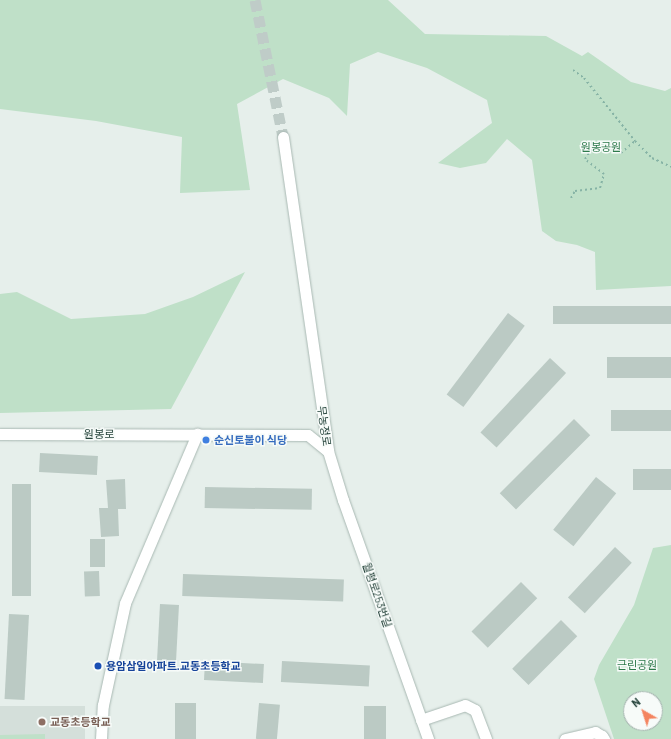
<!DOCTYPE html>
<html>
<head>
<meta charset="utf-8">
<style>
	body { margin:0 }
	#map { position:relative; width:671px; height:739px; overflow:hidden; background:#e6efeb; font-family:Barlow,"Noto Sans KR",sans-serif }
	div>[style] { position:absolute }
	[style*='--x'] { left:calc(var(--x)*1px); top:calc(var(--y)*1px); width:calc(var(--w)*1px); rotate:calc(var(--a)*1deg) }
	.built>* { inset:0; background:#d4dfda; transform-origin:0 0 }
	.green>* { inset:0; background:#bfe0c8 }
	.building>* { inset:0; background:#bbcac4; transform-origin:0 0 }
	.minor-tunnel>* { height:11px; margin-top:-5.5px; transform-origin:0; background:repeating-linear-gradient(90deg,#bfccc8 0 11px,transparent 0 16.5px) }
	.path>* { height:2px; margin-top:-1px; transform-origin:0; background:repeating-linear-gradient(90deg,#86b3a5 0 2px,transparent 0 5px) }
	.roads { filter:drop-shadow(0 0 1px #a8b8b2) drop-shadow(0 0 1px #a8b8b2) }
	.minor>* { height:11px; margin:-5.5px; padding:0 5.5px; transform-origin:5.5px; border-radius:5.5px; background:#fff }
	.dots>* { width:11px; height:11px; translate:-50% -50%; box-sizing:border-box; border:2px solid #f7fbf9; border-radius:50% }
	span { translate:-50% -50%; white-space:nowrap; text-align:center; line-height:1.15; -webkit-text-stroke:3px #f7fbf9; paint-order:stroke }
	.park-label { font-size:11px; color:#2d7a4b }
	.street-label { font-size:11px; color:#24423a }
	.shop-label { font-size:11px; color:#366cbe; font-weight:700 }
	.left { translate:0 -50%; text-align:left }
	.transit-label { font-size:11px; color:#164399; font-weight:700 }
	.education-label { font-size:11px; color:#785e54; font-weight:700 }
	.north { position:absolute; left:623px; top:691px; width:40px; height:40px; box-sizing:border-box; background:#f7fbf9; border:1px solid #a3b1ad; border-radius:50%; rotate:321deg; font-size:11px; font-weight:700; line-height:16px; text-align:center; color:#24423a }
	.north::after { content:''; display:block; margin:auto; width:14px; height:18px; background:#f4845f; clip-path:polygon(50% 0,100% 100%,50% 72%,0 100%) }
</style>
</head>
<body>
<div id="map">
	<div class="built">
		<i style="left:0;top:706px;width:85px;height:33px"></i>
	</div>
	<div class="green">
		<i style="clip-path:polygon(0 0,388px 0,425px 34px,546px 36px,582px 56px,588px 52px,631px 82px,665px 91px,671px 88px,671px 286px,596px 290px,595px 252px,577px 245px,556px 241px,542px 231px,532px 160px,507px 139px,486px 163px,460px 168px,438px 163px,492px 123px,487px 100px,427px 68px,378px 52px,350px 64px,347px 116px,329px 98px,283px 79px,237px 104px,250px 190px,180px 193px,182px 137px,96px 121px,0 109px)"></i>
		<i style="clip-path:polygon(245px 272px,171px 409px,0 413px,0 294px,17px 292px,71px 319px,145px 314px,193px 297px)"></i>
		<i style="clip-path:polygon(evenodd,671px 545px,671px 739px,614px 739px,594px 679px,599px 665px,634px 605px,653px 548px,671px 545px,631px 699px,655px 699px,655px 723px,631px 723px,631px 699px)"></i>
		<i style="clip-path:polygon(45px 734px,45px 739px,0 739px,0 735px)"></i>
	</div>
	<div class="building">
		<i style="left:671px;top:306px;width:18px;height:118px;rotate:90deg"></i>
		<i style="left:508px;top:313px;width:21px;height:102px;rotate:37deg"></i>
		<i style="left:671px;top:357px;width:21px;height:64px;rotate:90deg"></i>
		<i style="left:550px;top:358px;width:22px;height:102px;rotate:43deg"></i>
		<i style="left:671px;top:410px;width:21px;height:60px;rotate:90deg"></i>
		<i style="left:574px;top:419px;width:23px;height:105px;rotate:45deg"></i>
		<i style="left:40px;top:453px;width:58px;height:19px;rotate:3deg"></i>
		<i style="left:671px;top:469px;width:21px;height:38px;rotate:90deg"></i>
		<i style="left:596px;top:477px;width:26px;height:68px;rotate:39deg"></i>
		<i style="clip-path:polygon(125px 479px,126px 509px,118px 509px,119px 536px,101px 537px,99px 508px,108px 508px,106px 480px)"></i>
		<i style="left:12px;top:484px;width:19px;height:112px"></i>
		<i style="left:205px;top:487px;width:107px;height:21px;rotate:1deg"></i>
		<i style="left:90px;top:539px;width:15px;height:28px"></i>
		<i style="left:615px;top:547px;width:23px;height:69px;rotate:43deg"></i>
		<i style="left:99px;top:571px;width:25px;height:15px;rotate:88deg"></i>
		<i style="left:183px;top:574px;width:161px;height:22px;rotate:2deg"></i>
		<i style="left:521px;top:582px;width:23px;height:70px;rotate:45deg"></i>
		<i style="left:160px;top:604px;width:19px;height:59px;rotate:3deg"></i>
		<i style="left:9px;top:614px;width:20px;height:85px;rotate:3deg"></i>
		<i style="left:561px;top:620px;width:23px;height:69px;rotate:45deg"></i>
		<i style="left:205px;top:661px;width:59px;height:19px;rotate:3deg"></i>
		<i style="left:282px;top:661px;width:88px;height:21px;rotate:3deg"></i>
		<i style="left:175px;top:703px;width:21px;height:36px"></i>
		<i style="left:259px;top:703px;width:21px;height:36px;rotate:5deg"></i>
		<i style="left:364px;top:706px;width:22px;height:33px"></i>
	</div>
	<div class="minor-tunnel">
		<i style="--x:255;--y:0;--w:140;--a:78.4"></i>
	</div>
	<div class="path">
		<i style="--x:573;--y:70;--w:14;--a:36"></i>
		<i style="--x:584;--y:78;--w:81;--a:51"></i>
		<i style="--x:635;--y:141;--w:24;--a:45"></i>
		<i style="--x:652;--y:158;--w:21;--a:25"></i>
		<i style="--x:571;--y:198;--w:8;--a:-60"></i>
		<i style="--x:575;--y:191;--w:25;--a:-7"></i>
		<i style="--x:600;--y:188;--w:15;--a:-74"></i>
		<i style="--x:604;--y:174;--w:24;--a:-142"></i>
		<i style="--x:585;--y:159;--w:18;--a:-56"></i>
		<i style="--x:595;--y:144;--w:28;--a:19"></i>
		<i style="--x:621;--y:153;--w:18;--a:-41"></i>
	</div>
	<div class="roads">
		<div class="minor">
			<i style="--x:283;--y:137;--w:317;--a:81.8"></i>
			<i style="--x:328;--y:451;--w:51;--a:73"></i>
			<i style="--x:343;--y:500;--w:254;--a:70.4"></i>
			<i style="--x:0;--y:434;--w:308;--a:0.2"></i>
			<i style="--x:308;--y:435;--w:26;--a:39"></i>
			<i style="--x:421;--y:720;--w:46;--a:-18.8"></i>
			<i style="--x:465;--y:705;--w:11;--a:27"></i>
			<i style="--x:475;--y:710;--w:31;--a:69"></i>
			<i style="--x:101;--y:739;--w:34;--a:-87"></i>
			<i style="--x:103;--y:705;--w:104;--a:-77.8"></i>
			<i style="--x:125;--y:603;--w:184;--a:-66.9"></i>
			<i style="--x:565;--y:739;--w:31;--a:-13"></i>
			<i style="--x:595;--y:732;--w:8;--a:30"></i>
			<i style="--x:602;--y:736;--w:4;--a:56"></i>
		</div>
	</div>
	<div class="dots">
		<i style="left:206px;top:440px;background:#3f7fe0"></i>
		<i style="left:98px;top:666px;background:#1a4fb4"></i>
		<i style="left:42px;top:722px;background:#8d6e63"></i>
	</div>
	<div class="park-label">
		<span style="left:601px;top:147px">원봉공원</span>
		<span style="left:637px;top:665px">근린공원</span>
	</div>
	<div class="street-label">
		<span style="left:324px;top:426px;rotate:82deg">무농정로</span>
		<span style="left:99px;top:434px">원봉로</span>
		<span style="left:377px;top:595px;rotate:71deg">월평로253번길</span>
	</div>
	<div class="shop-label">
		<span class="left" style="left:214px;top:440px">순신토불이 식당</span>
	</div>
	<div class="transit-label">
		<span class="left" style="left:106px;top:666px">용암삼일아파트.교동초등학교</span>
	</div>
	<div class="education-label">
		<span class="left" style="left:50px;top:722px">교동초등학교</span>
	</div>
	<div class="north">N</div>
</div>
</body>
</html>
